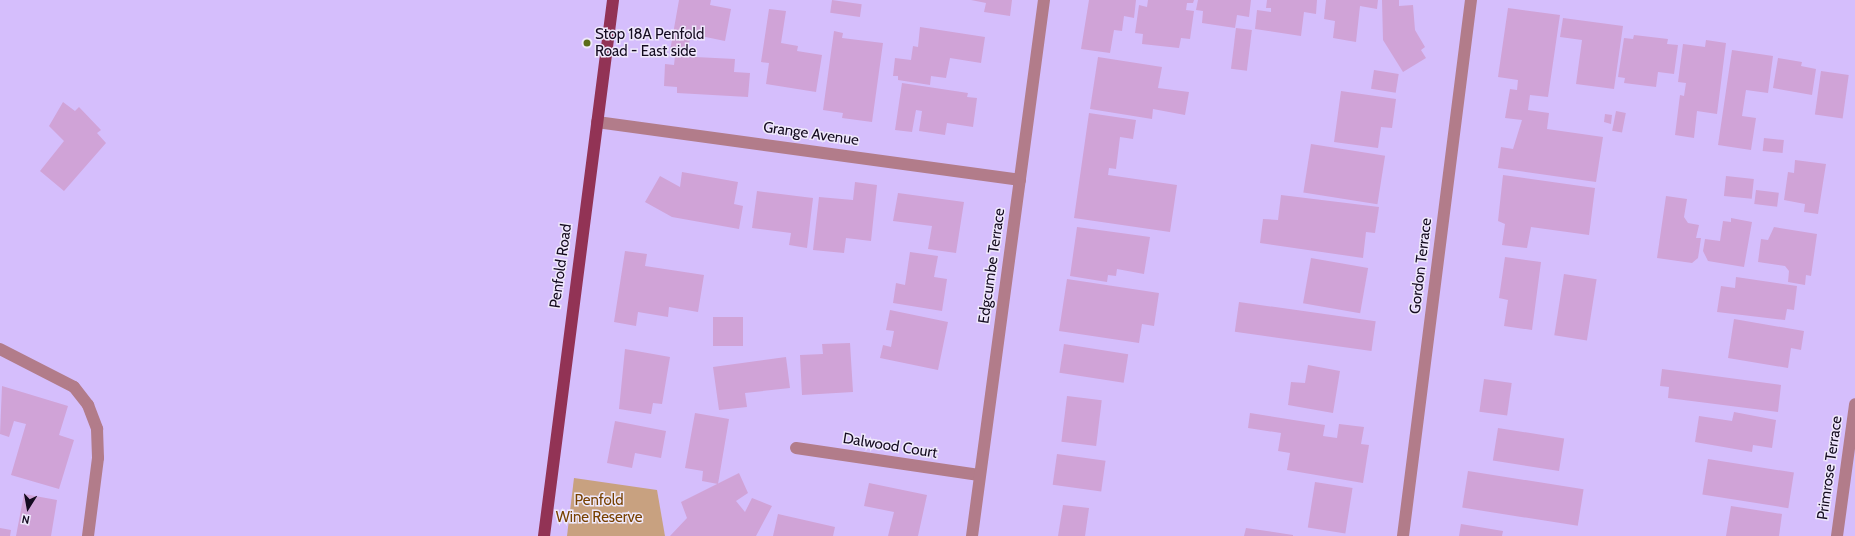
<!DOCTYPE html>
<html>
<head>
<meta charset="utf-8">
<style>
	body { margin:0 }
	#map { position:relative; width:1855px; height:536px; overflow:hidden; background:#d5befc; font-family:Cabin,sans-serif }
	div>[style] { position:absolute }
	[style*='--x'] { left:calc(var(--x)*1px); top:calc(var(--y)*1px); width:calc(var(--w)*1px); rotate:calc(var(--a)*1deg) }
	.green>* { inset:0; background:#c8a180 }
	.building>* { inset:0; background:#d0a3d7; transform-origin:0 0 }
	.minor>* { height:12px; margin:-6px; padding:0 6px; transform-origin:6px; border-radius:6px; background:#b27c8a }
	.major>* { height:12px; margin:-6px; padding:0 6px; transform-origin:6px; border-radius:6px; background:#923355 }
	.dots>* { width:11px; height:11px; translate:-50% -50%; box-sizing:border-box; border:2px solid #efe8fb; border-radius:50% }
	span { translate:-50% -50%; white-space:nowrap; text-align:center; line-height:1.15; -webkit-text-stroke:3px #efe8fb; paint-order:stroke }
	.poi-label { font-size:15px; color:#140b20 }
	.left { translate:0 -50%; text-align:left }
	.street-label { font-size:15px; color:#140b20 }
	.park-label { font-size:15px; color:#774100 }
	.north { position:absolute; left:8px; top:488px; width:40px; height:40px; -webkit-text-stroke:3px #efe8fb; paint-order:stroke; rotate:191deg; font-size:11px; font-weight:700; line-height:16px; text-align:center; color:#140b20 }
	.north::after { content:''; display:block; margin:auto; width:14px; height:18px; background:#140b20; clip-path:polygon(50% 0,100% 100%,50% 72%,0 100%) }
</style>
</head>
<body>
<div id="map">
	<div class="green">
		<i style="clip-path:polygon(574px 478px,657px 490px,665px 536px,567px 536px)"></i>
	</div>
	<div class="building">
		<i style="clip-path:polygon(679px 0,711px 0,710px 5px,731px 9px,725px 41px,691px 34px,687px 54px,670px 51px)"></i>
		<i style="left:832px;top:0;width:30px;height:13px;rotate:8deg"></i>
		<i style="clip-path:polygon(971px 0,1012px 0,1010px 16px,984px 12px,986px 3px)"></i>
		<i style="clip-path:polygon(1089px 0,1136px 0,1134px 18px,1124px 16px,1122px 31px,1114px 30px,1110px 53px,1081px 49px)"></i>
		<i style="clip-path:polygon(1148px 0,1194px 0,1193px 3px,1187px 3px,1186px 10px,1194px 11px,1190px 39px,1181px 38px,1179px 48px,1142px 44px,1143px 34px,1135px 33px,1139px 5px,1147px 7px)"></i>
		<i style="clip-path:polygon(1198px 0,1251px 0,1249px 17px,1237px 15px,1235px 28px,1202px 23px,1203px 11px,1196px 10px)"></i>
		<i style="clip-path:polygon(1267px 0,1317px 0,1316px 14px,1304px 12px,1301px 36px,1255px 29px,1257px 10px,1271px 12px,1271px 8px,1266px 8px)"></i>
		<i style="clip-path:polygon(1326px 0,1378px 0,1377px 9px,1360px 6px,1356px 42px,1333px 38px,1335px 21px,1324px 19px)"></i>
		<i style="clip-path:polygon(1382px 0,1399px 0,1399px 6px,1413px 5px,1415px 30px,1425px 47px,1421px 50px,1426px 58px,1403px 72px,1383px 40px)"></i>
		<i style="clip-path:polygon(1508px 8px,1560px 15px,1548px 97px,1530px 95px,1528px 110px,1549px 113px,1547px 129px,1603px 137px,1596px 182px,1498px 168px,1501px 147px,1513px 149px,1522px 120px,1505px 118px,1510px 89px,1517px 90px,1518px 80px,1498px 77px)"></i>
		<i style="clip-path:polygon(769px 9px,786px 11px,781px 43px,798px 46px,797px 51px,822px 55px,816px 92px,766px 84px,769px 63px,761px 62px)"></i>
		<i style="clip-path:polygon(1563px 18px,1623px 26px,1614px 89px,1576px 84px,1582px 40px,1560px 37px)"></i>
		<i style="clip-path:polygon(920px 27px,985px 37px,981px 63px,950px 58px,946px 78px,931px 76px,930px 85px,898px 80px,898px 76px,893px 76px,895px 58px,911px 60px,913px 46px,918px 47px)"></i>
		<i style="left:1236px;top:28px;width:16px;height:41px;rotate:7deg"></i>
		<i style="clip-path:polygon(834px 31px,843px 33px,842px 38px,883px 43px,872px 122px,842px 118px,843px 113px,823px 110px)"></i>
		<i style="clip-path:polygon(1634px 35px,1668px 39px,1667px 44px,1678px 45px,1674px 74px,1658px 72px,1656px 87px,1624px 83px,1625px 78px,1618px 77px,1624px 38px,1633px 39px)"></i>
		<i style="clip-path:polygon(1706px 40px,1726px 43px,1717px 114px,1697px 111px,1694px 138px,1675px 135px,1680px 95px,1684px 96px,1686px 83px,1678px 82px,1683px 44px,1705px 47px)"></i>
		<i style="clip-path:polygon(1732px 50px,1773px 56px,1768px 93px,1746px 90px,1742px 116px,1756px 118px,1751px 150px,1718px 145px)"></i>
		<i style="clip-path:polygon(675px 56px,735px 59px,734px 72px,750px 73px,748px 97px,677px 93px,677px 87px,664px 86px,665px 64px,674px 65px)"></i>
		<i style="clip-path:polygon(1098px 57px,1162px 67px,1158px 88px,1189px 92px,1185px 115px,1153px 109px,1152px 119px,1090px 109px)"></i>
		<i style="clip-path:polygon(1778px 58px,1802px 62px,1801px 66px,1816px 69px,1812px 95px,1773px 88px)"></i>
		<i style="left:1374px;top:70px;width:25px;height:19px;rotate:9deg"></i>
		<i style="left:1821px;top:71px;width:28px;height:44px;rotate:8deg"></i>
		<i style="clip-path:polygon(902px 83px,968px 93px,967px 97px,977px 98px,973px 127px,947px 123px,945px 135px,919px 131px,922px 111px,916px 110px,912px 132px,895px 130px)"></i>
		<i style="clip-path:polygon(1341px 91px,1396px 99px,1392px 128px,1381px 127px,1378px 148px,1334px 142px)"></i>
		<i style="clip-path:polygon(63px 102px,75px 111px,79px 107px,101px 130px,97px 133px,106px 143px,64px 191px,40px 171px,64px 141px,49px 126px)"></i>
		<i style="left:1616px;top:111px;width:10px;height:20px;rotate:11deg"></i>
		<i style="clip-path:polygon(1089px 113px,1136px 120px,1133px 139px,1120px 137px,1116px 169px,1109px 168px,1108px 175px,1177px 185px,1170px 232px,1074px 218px)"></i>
		<i style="clip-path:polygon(1605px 114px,1612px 115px,1611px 124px,1604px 122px)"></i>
		<i style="left:1764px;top:138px;width:20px;height:13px;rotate:6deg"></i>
		<i style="left:1311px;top:144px;width:75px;height:49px;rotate:9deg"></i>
		<i style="clip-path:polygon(1795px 160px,1826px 164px,1818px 214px,1804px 212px,1805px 204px,1784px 200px,1788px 172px,1794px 173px)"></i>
		<i style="clip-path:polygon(682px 172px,738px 182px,734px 204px,743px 206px,739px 229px,672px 217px,645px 202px,660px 176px,680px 187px)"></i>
		<i style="clip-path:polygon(1503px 175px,1595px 188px,1589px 235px,1531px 227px,1527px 248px,1502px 245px,1505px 224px,1498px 221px)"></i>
		<i style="left:1726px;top:176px;width:28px;height:20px;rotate:6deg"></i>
		<i style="clip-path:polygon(855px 182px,877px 185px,871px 241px,846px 238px,844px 253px,813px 250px,819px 197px,853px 200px)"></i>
		<i style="left:1756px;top:190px;width:23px;height:14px;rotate:7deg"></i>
		<i style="clip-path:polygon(757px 191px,813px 198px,807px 248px,789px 245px,791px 233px,752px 228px)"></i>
		<i style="clip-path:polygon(898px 193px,964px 202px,956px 253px,928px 249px,932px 226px,893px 221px)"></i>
		<i style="clip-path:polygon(1281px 195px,1379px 207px,1375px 233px,1366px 232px,1363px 258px,1260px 243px,1263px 219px,1278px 220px)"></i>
		<i style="clip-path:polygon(1666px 196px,1687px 199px,1684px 217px,1688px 223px,1699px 225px,1696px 238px,1701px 238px,1698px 258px,1692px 263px,1657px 258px)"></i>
		<i style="clip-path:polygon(1731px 218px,1752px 222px,1744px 267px,1708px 261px,1703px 251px,1705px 239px,1720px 241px,1723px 221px,1731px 222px)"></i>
		<i style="clip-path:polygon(1077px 227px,1150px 237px,1144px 274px,1117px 269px,1116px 276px,1108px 275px,1107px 282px,1070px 276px)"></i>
		<i style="clip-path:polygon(1774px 227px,1817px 234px,1811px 276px,1806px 275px,1805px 285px,1788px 282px,1789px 271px,1785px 266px,1758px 262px,1761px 239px,1768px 240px)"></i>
		<i style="clip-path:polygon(625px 251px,647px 254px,645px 266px,704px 275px,698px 312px,669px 307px,668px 317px,638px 312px,636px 326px,614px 322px)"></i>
		<i style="clip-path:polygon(910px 252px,938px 256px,934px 277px,947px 279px,942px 311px,893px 303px,896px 283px,905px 285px)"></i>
		<i style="clip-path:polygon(1505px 257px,1541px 262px,1532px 330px,1504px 326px,1508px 300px,1499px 298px)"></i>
		<i style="left:1311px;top:258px;width:58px;height:46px;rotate:10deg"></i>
		<i style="left:1564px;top:274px;width:33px;height:62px;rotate:9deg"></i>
		<i style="clip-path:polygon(1736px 277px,1797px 286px,1794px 310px,1787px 309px,1785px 320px,1717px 312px,1721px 286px,1735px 288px)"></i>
		<i style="clip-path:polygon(1067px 279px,1159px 293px,1154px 326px,1142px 324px,1139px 343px,1059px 331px)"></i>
		<i style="left:1239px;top:302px;width:138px;height:30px;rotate:8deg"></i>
		<i style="clip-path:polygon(890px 310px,948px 322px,938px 370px,880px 358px,883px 345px,891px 347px,894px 331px,886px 330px)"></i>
		<i style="left:713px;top:317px;width:30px;height:29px"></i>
		<i style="clip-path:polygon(1734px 319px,1804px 331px,1801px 350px,1791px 348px,1788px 368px,1728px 358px)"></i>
		<i style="clip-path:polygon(850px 343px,853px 392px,802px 395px,800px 355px,823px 354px,822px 344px)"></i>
		<i style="left:1064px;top:344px;width:65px;height:29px;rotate:9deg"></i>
		<i style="clip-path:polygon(625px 349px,670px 357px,662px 404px,653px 403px,651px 414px,619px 409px)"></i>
		<i style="clip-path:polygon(786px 357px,790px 388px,745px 393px,747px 407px,719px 410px,713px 367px)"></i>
		<i style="clip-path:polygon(1308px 365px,1340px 371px,1333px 413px,1288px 405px,1291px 382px,1305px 383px)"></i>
		<i style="clip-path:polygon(1662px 369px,1781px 385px,1778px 412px,1668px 398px,1669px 387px,1660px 386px)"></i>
		<i style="left:1484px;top:379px;width:28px;height:33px;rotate:8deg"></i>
		<i style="clip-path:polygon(2px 386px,68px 406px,59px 435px,74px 440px,59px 489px,11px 475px,26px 424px,14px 421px,9px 437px,0 434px)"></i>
		<i style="left:1067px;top:396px;width:35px;height:46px;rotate:7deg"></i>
		<i style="clip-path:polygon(1734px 412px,1776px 420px,1772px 448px,1753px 445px,1752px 452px,1695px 442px,1699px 416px,1732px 421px)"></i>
		<i style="clip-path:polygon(695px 413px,729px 419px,718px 484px,702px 481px,703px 471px,685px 468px)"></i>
		<i style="clip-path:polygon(1250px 413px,1325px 425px,1323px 436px,1337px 438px,1339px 424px,1364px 427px,1361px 444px,1369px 445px,1363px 483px,1287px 470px,1290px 453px,1278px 451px,1281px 433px,1248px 428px)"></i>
		<i style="clip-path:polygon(615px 421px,666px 431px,661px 458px,635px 453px,632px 468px,607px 463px)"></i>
		<i style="left:1498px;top:428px;width:67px;height:33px;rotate:9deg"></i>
		<i style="left:1057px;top:454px;width:49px;height:31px;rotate:8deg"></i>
		<i style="left:1708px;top:459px;width:87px;height:36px;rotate:9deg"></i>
		<i style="left:1468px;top:471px;width:117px;height:37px;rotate:9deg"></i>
		<i style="clip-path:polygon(739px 473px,748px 493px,736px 501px,745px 512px,752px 498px,772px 506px,756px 536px,670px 536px,687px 518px,681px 502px)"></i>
		<i style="left:1315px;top:482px;width:38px;height:46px;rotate:9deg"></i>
		<i style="clip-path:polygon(869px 483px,927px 495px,918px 536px,888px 536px,894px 512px,864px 506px)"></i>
		<i style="clip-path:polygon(24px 494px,57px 500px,51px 536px,16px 536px)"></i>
		<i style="clip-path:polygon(1063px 505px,1089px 508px,1085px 536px,1058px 536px)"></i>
		<i style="clip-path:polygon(1731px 506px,1782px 514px,1779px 536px,1726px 536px)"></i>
		<i style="clip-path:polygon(778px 514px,835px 527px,833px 536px,773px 536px)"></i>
		<i style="clip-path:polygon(1461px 524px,1503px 531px,1502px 536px,1459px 536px)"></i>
		<i style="clip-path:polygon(0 528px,11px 530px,10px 536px,0 536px)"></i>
		<i style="clip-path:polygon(1246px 528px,1293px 535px,1293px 536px,1244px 536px)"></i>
	</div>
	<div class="minor">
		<i style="--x:597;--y:122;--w:427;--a:7.8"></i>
		<i style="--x:0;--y:349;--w:83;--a:27.2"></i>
		<i style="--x:74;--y:387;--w:23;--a:52"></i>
		<i style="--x:88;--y:405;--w:26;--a:69"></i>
		<i style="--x:97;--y:429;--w:29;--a:88"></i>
		<i style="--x:98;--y:458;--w:79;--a:97.3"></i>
		<i style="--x:796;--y:448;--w:185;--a:8.4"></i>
		<i style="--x:972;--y:536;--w:541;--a:-82.35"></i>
		<i style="--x:1403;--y:536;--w:540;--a:-82.77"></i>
		<i style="--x:1837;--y:536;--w:133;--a:-82.2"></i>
	</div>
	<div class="major">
		<i style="--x:544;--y:536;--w:540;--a:-82.66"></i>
	</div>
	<div class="dots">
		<i style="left:587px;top:43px;background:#5b6d1a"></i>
	</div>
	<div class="poi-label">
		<span class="left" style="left:595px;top:43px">Stop 18A Penfold<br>Road - East side</span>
	</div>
	<div class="street-label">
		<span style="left:811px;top:134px;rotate:8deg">Grange Avenue</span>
		<span style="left:561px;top:266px;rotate:-82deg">Penfold Road</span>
		<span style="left:992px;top:266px;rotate:-82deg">Edgcumbe Terrace</span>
		<span style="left:1421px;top:266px;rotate:-83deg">Gordon Terrace</span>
		<span style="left:890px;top:446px;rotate:9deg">Dalwood Court</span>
		<span style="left:1830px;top:468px;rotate:-82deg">Primrose Terrace</span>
	</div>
	<div class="park-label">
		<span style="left:599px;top:509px">Penfold<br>Wine Reserve</span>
	</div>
	<div class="north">N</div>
</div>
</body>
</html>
